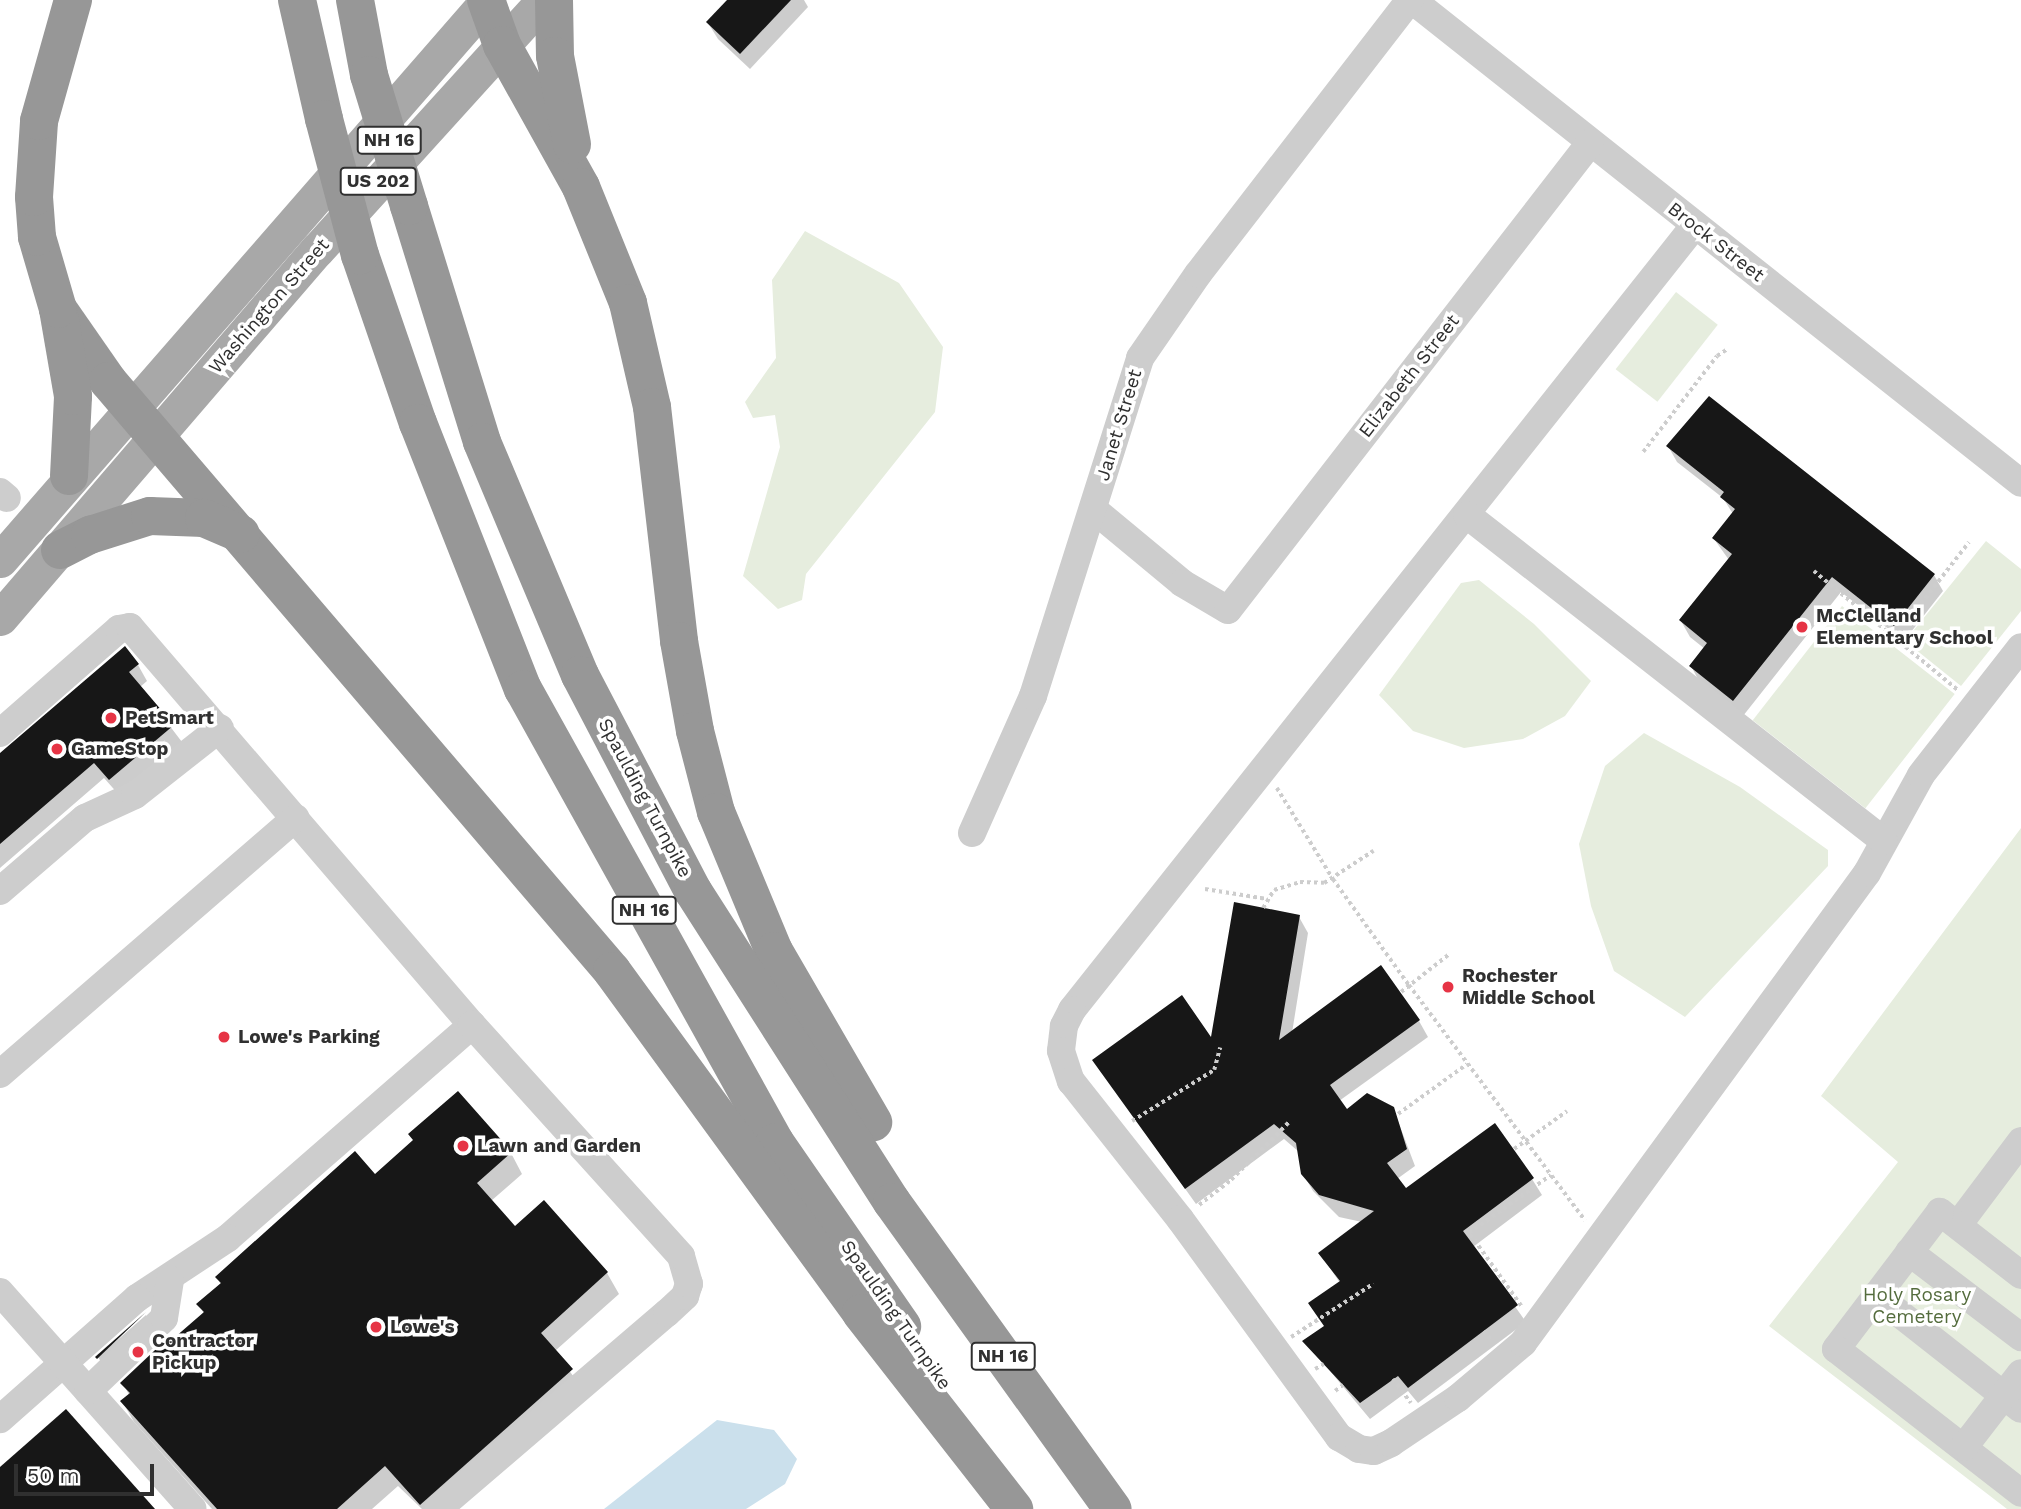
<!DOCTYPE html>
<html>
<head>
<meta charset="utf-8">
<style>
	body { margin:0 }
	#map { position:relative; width:2021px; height:1509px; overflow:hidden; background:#fff; font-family:"Work Sans",sans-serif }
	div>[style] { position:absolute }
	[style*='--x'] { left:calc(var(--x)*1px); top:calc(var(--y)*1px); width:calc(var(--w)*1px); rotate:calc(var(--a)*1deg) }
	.green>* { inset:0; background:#e6edde; transform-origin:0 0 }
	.water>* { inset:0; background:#cbe0ec }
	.shadow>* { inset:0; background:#0003 }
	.building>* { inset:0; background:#171717 }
	.path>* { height:3.5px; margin-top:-1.75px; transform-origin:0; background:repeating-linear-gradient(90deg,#cdcdcd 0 3.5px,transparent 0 7px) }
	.minor>* { height:28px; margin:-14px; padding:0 14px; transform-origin:14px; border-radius:14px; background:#cdcdcd }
	.major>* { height:35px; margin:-17.5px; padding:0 17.5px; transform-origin:17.5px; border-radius:17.5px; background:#a8a8a8 }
	.highway>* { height:38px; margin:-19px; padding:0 19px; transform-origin:19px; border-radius:19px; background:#979797 }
	.highway-bridge>* { height:38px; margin:-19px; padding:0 19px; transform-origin:19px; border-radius:19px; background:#979797 }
	.dots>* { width:19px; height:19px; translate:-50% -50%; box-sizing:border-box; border:4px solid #fff; border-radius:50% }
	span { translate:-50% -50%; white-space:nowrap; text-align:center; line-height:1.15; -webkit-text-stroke:7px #fff; paint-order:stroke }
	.shield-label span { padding:2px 5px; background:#fff; border:2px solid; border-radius:5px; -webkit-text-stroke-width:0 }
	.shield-label { font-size:18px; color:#303030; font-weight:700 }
	.street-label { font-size:19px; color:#303030 }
	.poi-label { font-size:19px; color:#303030; font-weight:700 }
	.left { translate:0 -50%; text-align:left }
	.park-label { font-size:19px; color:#546c3d }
	.scale { position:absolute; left:14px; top:1464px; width:140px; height:32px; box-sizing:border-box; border:4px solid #303030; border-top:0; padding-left:9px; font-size:21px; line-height:24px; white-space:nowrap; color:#303030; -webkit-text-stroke:5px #fff; paint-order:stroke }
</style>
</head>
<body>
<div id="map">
	<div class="green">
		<i style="clip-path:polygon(805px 231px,899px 283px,943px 347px,935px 412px,806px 574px,802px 600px,778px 609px,743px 576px,780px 447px,775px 415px,753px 418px,745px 402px,776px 358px,772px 280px)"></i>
		<i style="left:1676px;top:292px;width:53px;height:98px;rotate:38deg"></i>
		<i style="clip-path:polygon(1986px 541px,2021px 569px,2021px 611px,1961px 686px,1905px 641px)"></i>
		<i style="clip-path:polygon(1479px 580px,1534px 624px,1591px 681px,1565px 716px,1523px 739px,1464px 748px,1413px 731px,1379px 695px,1461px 583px)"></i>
		<i style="left:1842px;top:606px;width:143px;height:145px;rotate:38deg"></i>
		<i style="clip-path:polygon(1644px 733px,1740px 787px,1828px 850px,1828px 866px,1685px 1017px,1614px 971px,1591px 906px,1579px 844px,1605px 766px)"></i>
		<i style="clip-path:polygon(2021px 828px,2021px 1509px,2007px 1509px,1769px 1326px,1898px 1162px,1821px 1096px)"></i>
	</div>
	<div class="water">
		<i style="clip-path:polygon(717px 1420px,774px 1430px,797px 1459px,785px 1484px,746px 1509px,604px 1509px)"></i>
	</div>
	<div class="shadow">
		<i style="clip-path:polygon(730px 0,804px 0,808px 7px,750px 69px,718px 39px,708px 23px)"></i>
		<i style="clip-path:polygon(1668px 446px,1934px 575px,1943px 591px,1904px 641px,1841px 592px,1743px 716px,1700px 683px,1691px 666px,1705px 649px,1690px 637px,1681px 621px,1729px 560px,1714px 539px,1733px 514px,1723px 498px,1677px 462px)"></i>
		<i style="clip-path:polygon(138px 665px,147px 681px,140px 687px,182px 742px,120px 796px,104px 778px,0 868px,0 756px)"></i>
		<i style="clip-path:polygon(1299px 917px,1308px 933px,1292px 1033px,1419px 1021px,1428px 1037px,1339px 1101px,1347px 1112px,1393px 1108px,1415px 1166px,1397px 1179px,1405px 1191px,1532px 1179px,1542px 1195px,1473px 1247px,1526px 1322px,1418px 1403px,1408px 1391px,1370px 1419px,1305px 1341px,1325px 1327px,1340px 1283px,1320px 1253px,1362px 1222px,1339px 1217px,1313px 1191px,1303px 1174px,1299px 1152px,1284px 1139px,1196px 1204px,1094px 1061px,1212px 1042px)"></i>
		<i style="clip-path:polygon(511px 1153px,522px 1174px,491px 1201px,515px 1229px,544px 1203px,607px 1273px,619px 1294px,555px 1351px,584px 1391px,450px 1509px,422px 1509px,398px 1486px,372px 1509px,212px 1509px,134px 1422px,122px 1401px,129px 1395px,123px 1383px,204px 1314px,199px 1304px,221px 1285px,217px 1277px,375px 1176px)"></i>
		<i style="clip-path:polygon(146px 1315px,147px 1318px,101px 1362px,98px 1357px)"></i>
	</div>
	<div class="building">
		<i style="clip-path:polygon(727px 0,791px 0,740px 54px,706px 22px)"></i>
		<i style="clip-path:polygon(1709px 396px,1935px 574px,1894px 626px,1832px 577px,1733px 701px,1689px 666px,1707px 643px,1679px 620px,1732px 554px,1712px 538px,1735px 509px,1720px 497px,1724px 492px,1666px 446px)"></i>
		<i style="clip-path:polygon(125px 646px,139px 664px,129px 672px,174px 725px,109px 780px,94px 763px,0 844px,0 753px)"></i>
		<i style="clip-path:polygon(1234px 902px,1300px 915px,1279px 1040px,1381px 965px,1420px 1020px,1330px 1085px,1347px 1109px,1367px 1093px,1394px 1107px,1407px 1149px,1387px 1163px,1406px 1188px,1495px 1123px,1534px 1178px,1463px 1231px,1518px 1305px,1408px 1388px,1398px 1376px,1360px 1403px,1302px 1341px,1324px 1326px,1308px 1303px,1340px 1281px,1318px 1253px,1374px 1211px,1319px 1195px,1301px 1174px,1296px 1143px,1274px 1124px,1185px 1189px,1092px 1060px,1182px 995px,1211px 1037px)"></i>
		<i style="clip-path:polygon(458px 1091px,512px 1152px,477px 1183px,515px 1226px,544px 1200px,608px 1272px,541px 1333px,573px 1369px,420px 1505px,385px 1466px,337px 1509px,217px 1509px,120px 1401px,130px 1393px,120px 1383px,171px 1335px,174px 1338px,204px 1312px,196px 1304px,221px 1283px,215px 1277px,355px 1151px,375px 1174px,413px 1140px,408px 1134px)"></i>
		<i style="clip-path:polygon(146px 1312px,97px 1359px,95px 1357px)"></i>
		<i style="clip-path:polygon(66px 1409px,155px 1509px,0 1509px,0 1467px)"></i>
	</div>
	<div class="path">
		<i style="--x:1643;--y:452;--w:121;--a:-52.4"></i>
		<i style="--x:1717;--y:356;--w:11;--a:-34"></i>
		<i style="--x:1814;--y:571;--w:187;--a:39.6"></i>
		<i style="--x:1895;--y:637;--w:120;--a:-52.1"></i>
		<i style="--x:1277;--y:788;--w:107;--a:58.4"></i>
		<i style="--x:1333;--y:879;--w:130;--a:54.4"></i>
		<i style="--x:1409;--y:985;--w:294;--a:53.2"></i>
		<i style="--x:1205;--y:889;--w:63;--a:9.2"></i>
		<i style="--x:1263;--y:908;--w:21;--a:-59"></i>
		<i style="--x:1274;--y:890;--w:27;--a:-17"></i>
		<i style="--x:1300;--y:882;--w:24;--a:2"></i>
		<i style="--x:1324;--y:883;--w:59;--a:-33.1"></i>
		<i style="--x:1401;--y:992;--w:60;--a:-38.2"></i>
		<i style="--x:1398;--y:1114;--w:85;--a:-35.9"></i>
		<i style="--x:1132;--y:1121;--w:97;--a:-31.9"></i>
		<i style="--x:1214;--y:1070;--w:23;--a:-75"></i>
		<i style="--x:1514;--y:1149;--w:65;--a:-35.6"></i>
		<i style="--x:1199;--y:1205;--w:41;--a:-38"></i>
		<i style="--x:1231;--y:1180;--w:83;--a:-45"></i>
		<i style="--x:1521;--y:1306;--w:90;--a:-125.5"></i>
		<i style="--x:1469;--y:1233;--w:100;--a:-35.3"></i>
		<i style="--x:1484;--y:1331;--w:11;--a:52"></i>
		<i style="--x:1291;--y:1337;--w:98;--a:-32.9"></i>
		<i style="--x:1315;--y:1369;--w:10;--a:-29"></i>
		<i style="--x:1393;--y:1379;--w:30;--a:53"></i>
		<i style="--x:1335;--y:1391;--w:10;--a:-37"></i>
	</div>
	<div class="minor">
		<i style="--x:1412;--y:0;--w:777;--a:38.42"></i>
		<i style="--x:1695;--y:225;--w:1002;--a:128.44"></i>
		<i style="--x:1072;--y:1010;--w:18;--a:117"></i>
		<i style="--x:1064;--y:1026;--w:25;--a:97"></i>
		<i style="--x:1061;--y:1051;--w:32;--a:72"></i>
		<i style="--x:1071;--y:1081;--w:176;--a:51.7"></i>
		<i style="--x:1180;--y:1219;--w:270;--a:53.9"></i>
		<i style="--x:1339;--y:1437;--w:23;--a:31"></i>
		<i style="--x:1359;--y:1449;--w:15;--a:8"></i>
		<i style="--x:1374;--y:1451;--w:19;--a:-25"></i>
		<i style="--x:1391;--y:1443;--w:81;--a:-33.9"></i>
		<i style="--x:1458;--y:1398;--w:85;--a:-40.2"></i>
		<i style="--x:1523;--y:1343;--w:582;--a:-53.8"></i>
		<i style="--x:1867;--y:873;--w:112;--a:-61.1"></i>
		<i style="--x:1921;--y:775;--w:162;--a:-52"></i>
		<i style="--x:0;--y:492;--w:9;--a:41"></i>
		<i style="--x:1093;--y:509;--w:116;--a:39.7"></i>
		<i style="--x:1182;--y:583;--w:53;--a:30.4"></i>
		<i style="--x:1228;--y:610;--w:591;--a:-52.22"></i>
		<i style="--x:1467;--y:515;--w:529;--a:38.02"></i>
		<i style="--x:0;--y:733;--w:158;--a:-41.2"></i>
		<i style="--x:119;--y:629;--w:11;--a:-10"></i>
		<i style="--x:130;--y:627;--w:525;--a:49.33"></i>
		<i style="--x:472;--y:1025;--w:324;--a:138.9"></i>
		<i style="--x:228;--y:1238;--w:109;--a:146.6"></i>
		<i style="--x:137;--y:1298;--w:183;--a:138.5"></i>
		<i style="--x:972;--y:833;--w:150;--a:-66"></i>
		<i style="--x:1033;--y:696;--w:355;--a:-72.4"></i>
		<i style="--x:1140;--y:358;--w:102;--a:-55.4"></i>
		<i style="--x:1198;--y:274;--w:346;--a:-52.3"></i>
		<i style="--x:0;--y:891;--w:112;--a:-40.7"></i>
		<i style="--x:85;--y:818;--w:55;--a:-24.7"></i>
		<i style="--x:135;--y:795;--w:108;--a:-38.2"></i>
		<i style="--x:0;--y:1074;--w:391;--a:-40.9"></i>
		<i style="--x:1958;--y:1225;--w:105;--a:-53.1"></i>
		<i style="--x:1909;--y:1252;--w:141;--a:37.2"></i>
		<i style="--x:2021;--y:1275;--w:103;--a:-142.1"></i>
		<i style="--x:1940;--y:1212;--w:172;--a:127.2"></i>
		<i style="--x:1836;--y:1349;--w:234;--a:37.9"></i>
		<i style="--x:0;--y:1292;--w:290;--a:48.4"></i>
		<i style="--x:1876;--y:1295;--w:184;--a:38.2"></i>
		<i style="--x:88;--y:1391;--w:105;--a:-43.8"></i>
		<i style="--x:164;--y:1318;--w:39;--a:-81"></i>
		<i style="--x:1964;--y:1447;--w:93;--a:-52.4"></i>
		<i style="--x:438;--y:1509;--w:301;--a:-40.6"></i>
		<i style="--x:667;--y:1313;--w:25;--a:-43"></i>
		<i style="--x:685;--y:1296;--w:13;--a:-72"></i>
		<i style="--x:689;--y:1284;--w:29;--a:-106"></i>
		<i style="--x:681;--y:1256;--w:312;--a:-132.1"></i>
	</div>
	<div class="major">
		<i style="--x:0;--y:560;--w:743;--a:-48.93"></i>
		<i style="--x:0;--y:618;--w:486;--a:-49.3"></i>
		<i style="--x:317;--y:250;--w:338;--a:-47.8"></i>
	</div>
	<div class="highway">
		<i style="--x:297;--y:0;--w:122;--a:77.2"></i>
		<i style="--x:355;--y:0;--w:76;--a:79.4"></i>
		<i style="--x:486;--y:0;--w:48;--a:70.4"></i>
		<i style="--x:502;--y:45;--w:162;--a:60.9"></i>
		<i style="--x:581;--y:187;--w:125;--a:67.9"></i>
		<i style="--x:628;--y:303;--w:107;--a:77"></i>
		<i style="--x:652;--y:407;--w:236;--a:83.4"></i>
		<i style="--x:679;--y:641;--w:91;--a:79.9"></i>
		<i style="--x:695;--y:731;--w:84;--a:75.5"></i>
		<i style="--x:716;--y:812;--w:151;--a:67.4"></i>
		<i style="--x:774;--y:951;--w:198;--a:59.9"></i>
		<i style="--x:554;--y:0;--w:56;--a:89"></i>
		<i style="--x:555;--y:56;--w:90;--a:79.1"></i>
		<i style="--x:409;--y:206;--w:247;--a:72.8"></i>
		<i style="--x:482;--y:442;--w:253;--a:67.2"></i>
		<i style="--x:580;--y:675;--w:244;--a:62.4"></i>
		<i style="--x:693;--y:891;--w:369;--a:57.4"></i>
		<i style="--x:892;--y:1202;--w:378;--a:54.3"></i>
		<i style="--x:360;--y:255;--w:178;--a:71"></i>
		<i style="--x:418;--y:423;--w:286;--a:68.5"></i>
		<i style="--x:523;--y:689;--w:518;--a:60.91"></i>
		<i style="--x:775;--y:1142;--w:224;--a:55.4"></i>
		<i style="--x:58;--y:309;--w:88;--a:55.2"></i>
		<i style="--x:108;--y:381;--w:776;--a:49.49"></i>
		<i style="--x:612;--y:971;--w:423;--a:53.9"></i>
		<i style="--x:861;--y:1313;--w:249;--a:52"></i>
		<i style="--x:69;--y:476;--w:80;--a:-87.1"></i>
		<i style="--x:73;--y:396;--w:88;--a:-99.8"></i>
		<i style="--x:58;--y:309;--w:75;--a:-106.3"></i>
		<i style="--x:37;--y:237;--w:40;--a:-94.3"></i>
		<i style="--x:34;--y:197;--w:76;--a:-86.2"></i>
		<i style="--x:39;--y:121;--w:126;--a:-74.3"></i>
		<i style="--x:60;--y:550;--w:34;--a:-27"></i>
		<i style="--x:90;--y:535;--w:63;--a:-17.6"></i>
		<i style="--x:150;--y:516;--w:54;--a:2.1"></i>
		<i style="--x:204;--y:518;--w:40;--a:23.4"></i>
	</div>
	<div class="highway-bridge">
		<i style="--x:369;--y:75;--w:137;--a:73"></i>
		<i style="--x:324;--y:119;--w:141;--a:75.2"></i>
	</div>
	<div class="dots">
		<i style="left:1802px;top:627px;background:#e63445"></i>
		<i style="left:111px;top:718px;background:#e63445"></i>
		<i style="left:57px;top:749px;background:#e63445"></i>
		<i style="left:1448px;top:987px;background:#e63445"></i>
		<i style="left:224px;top:1037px;background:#e63445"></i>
		<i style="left:463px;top:1146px;background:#e63445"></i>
		<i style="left:376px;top:1327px;background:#e63445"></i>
		<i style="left:138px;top:1352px;background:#e63445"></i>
	</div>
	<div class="shield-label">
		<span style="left:389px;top:140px">NH 16</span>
		<span style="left:378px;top:181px">US 202</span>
		<span style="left:644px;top:910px">NH 16</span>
		<span style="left:1003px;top:1356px">NH 16</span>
	</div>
	<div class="street-label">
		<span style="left:1716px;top:242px;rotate:38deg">Brock Street</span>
		<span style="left:269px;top:306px;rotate:-49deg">Washington Street</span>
		<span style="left:1409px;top:376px;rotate:-52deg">Elizabeth Street</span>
		<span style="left:1119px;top:425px;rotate:-73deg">Janet Street</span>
		<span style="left:645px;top:798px;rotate:62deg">Spaulding Turnpike</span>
		<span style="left:896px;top:1315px;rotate:55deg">Spaulding Turnpike</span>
	</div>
	<div class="poi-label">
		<span class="left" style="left:1816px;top:627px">McClelland<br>Elementary School</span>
		<span class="left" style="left:125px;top:718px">PetSmart</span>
		<span class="left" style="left:71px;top:749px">GameStop</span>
		<span class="left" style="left:1462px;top:987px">Rochester<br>Middle School</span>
		<span class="left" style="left:238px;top:1037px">Lowe's Parking</span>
		<span class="left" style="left:477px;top:1146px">Lawn and Garden</span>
		<span class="left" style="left:390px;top:1327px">Lowe's</span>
		<span class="left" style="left:152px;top:1352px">Contractor<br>Pickup</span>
	</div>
	<div class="park-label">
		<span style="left:1917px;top:1306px">Holy Rosary<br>Cemetery</span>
	</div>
	<div class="scale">50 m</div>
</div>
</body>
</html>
